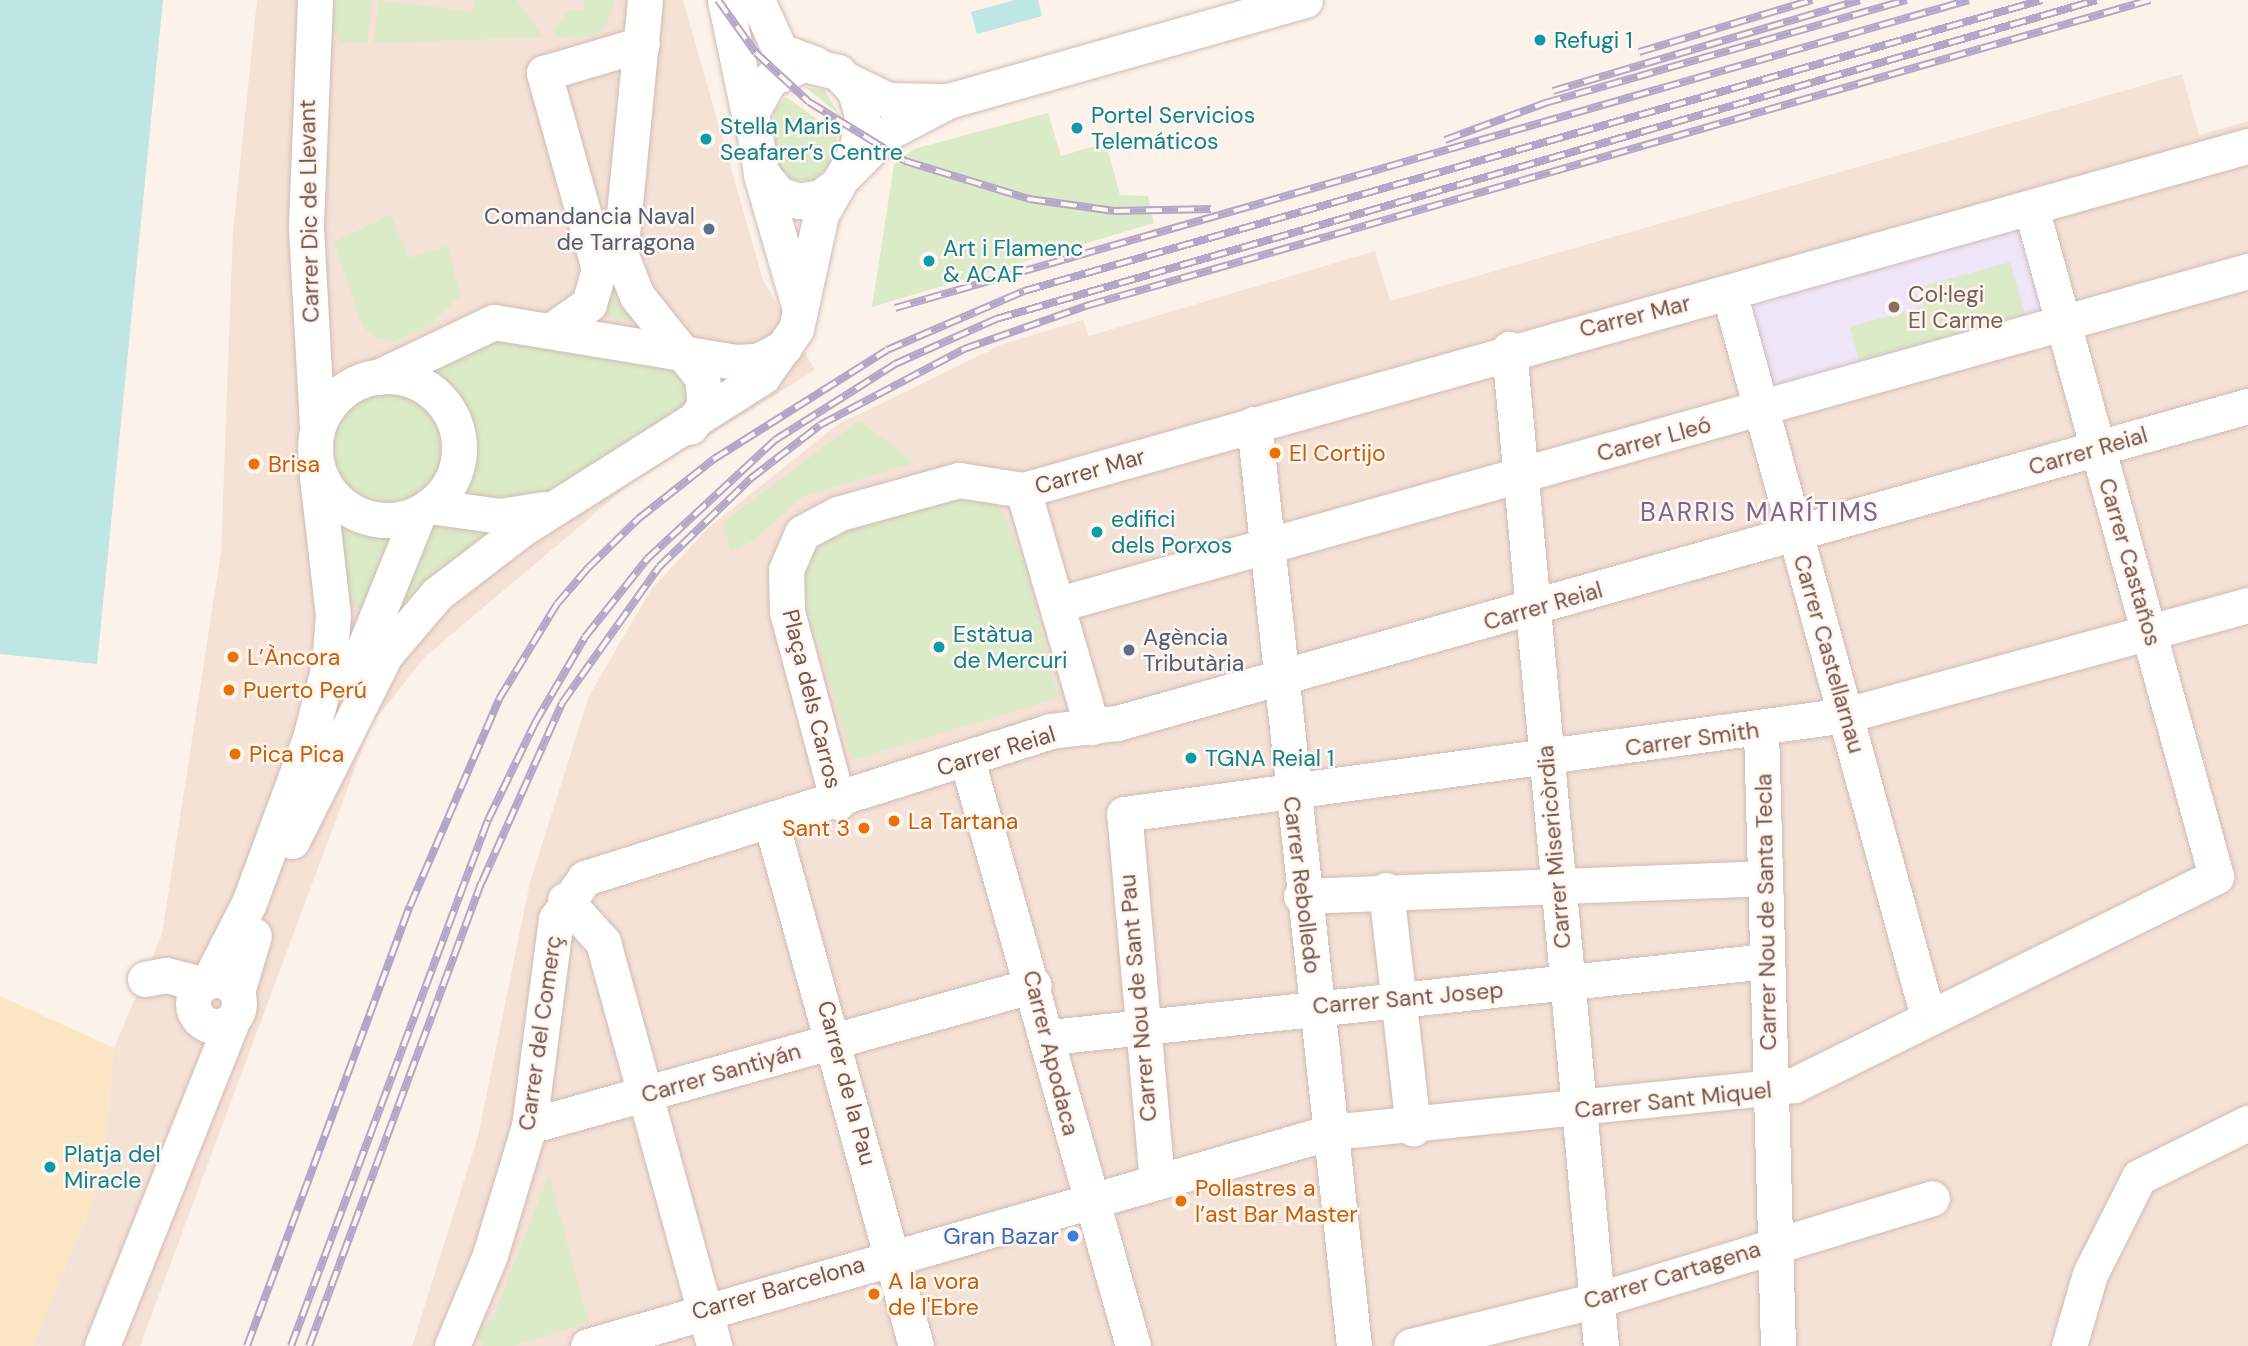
<!DOCTYPE html>
<html>
<head>
<meta charset="utf-8">
<style>
	body { margin:0 }
	#map { position:relative; width:2248px; height:1346px; overflow:hidden; background:#fcf2e9; font-family:"DM Sans",sans-serif }
	div>[style] { position:absolute }
	[style*='--x'] { left:calc(var(--x)*1px); top:calc(var(--y)*1px); width:calc(var(--w)*1px); rotate:calc(var(--a)*1deg) }
	.residential>* { inset:0; background:#f4e2d7 }
	.education>* { inset:0; background:#efe5f9; transform-origin:0 0 }
	.green>* { inset:0; background:#dbeac7 }
	.round { border-radius:50% }
	.sand>* { inset:0; background:#fae6c5 }
	.water>* { inset:0; background:#bde6e5 }
	.roads { filter:drop-shadow(0 0 2px #d1bab1) drop-shadow(0 0 2px #d1bab1) }
	.minor>* { height:35px; margin:-17.5px; padding:0 17.5px; transform-origin:17.5px; border-radius:17.5px; background:#fff }
	.minor>.ring { margin:-17.5px; padding:0; box-sizing:content-box; background:none; border:35px solid #fff; border-radius:50% }
	.rail>* { height:8px; margin-top:-4px; transform-origin:0; background:repeating-linear-gradient(90deg,#fff6f0 0 16px,#b3a6c7 0 32px); box-sizing:border-box; border-block:2px solid #b3a6c7 }
	.dots>* { width:19px; height:19px; translate:-50% -50%; box-sizing:border-box; border:4px solid #fff6f0; border-radius:50% }
	span { translate:-50% -50%; white-space:nowrap; text-align:center; line-height:1.15; -webkit-text-stroke:5px #fff6f0; paint-order:stroke }
	.culture-label { font-size:23px; color:#0d838f }
	.left { translate:0 -50%; text-align:left }
	.street-label { font-size:23px; color:#77554d }
	.service-label { font-size:23px; color:#4e5e75 }
	.right { translate:-100% -50%; text-align:right }
	.education-label { font-size:23px; color:#785e54 }
	.food-label { font-size:23px; color:#c56008 }
	.shop-label { font-size:23px; color:#366cbe }
	.quarter-label { font-size:26px; color:#7b6592; letter-spacing:2px }
</style>
</head>
<body>
<div id="map">
	<div class="residential">
		<i style="clip-path:polygon(257px 0,683px 0,763px 280px,815px 370px,625px 488px,426px 656px,372px 723px,140px 1346px,33px 1346px,102px 1179px,114px 1048px,162px 934px,221px 552px,233px 231px)"></i>
		<i style="clip-path:polygon(2182px 74px,2199px 135px,2248px 121px,2248px 1346px,412px 1346px,478px 1136px,530px 882px,589px 696px,650px 591px,708px 528px,837px 425px,1003px 344px,1083px 320px,1089px 336px,1375px 251px,1390px 301px)"></i>
	</div>
	<div class="education">
		<i style="left:2019px;top:221px;width:98px;height:287px;rotate:75deg"></i>
	</div>
	<div class="green">
		<i style="clip-path:polygon(336px 0,372px 0,367px 42px,338px 43px,339px 34px,332px 32px)"></i>
		<i style="clip-path:polygon(378px 0,473px 12px,475px 0,517px 0,543px 37px,374px 43px)"></i>
		<i style="clip-path:polygon(585px 0,614px 0,605px 28px,590px 37px,557px 37px,553px 30px,570px 9px,583px 11px)"></i>
		<i style="clip-path:polygon(805px 87px,824px 90px,840px 115px)"></i>
		<i style="clip-path:polygon(786px 97px,838px 134px,831px 165px,813px 180px,793px 180px,777px 167px,774px 111px)"></i>
		<i style="clip-path:polygon(1048px 113px,1061px 156px,1106px 143px,1120px 195px,1148px 196px,1154px 223px,872px 307px,894px 165px,914px 149px)"></i>
		<i style="clip-path:polygon(391px 215px,408px 258px,448px 246px,460px 296px,432px 324px,394px 342px,371px 335px,362px 325px,334px 242px)"></i>
		<i style="clip-path:polygon(2010px 262px,2025px 314px,1859px 361px,1850px 327px,1924px 306px,1920px 287px)"></i>
		<i style="clip-path:polygon(611px 268px,648px 324px,594px 315px)"></i>
		<i style="clip-path:polygon(478px 336px,676px 368px,691px 409px,537px 498px,466px 496px,470px 427px,435px 370px)"></i>
		<i class="round" style="left:334px;top:393px;width:108px;height:108px"></i>
		<i style="clip-path:polygon(859px 421px,915px 462px,802px 497px,751px 542px,730px 551px,723px 522px)"></i>
		<i style="clip-path:polygon(934px 496px,987px 498px,1004px 513px,1024px 564px,1058px 698px,852px 760px,803px 590px,803px 567px,812px 545px,829px 530px)"></i>
		<i style="clip-path:polygon(439px 524px,503px 528px,396px 628px,385px 616px,425px 529px)"></i>
		<i style="clip-path:polygon(338px 527px,393px 540px,369px 612px,338px 600px)"></i>
		<i style="clip-path:polygon(549px 1175px,588px 1322px,513px 1346px,482px 1346px,478px 1331px,492px 1320px)"></i>
	</div>
	<div class="sand">
		<i style="clip-path:polygon(0 996px,114px 1048px,102px 1179px,33px 1346px,0 1346px)"></i>
	</div>
	<div class="water">
		<i style="clip-path:polygon(0 0,163px 0,97px 664px,0 654px)"></i>
		<i style="clip-path:polygon(1015px 0,1038px 0,1042px 16px,977px 34px,971px 12px)"></i>
	</div>
	<div class="roads">
		<div class="minor">
			<i style="--x:315;--y:0;--w:229;--a:92.3"></i>
			<i style="--x:306;--y:229;--w:194;--a:86.8"></i>
			<i style="--x:645;--y:0;--w:254;--a:95.6"></i>
			<i style="--x:620;--y:253;--w:46;--a:68.4"></i>
			<i style="--x:637;--y:296;--w:104;--a:51.3"></i>
			<i style="--x:702;--y:377;--w:27;--a:84"></i>
			<i style="--x:705;--y:404;--w:27;--a:123"></i>
			<i style="--x:725;--y:0;--w:123;--a:78.2"></i>
			<i style="--x:757;--y:0;--w:56;--a:65.7"></i>
			<i style="--x:780;--y:51;--w:37;--a:20"></i>
			<i style="--x:803;--y:64;--w:36;--a:13"></i>
			<i style="--x:838;--y:72;--w:25;--a:48"></i>
			<i style="--x:855;--y:91;--w:25;--a:74"></i>
			<i style="--x:862;--y:115;--w:35;--a:98"></i>
			<i style="--x:857;--y:150;--w:39;--a:119"></i>
			<i style="--x:838;--y:184;--w:21;--a:143"></i>
			<i style="--x:821;--y:197;--w:22;--a:170"></i>
			<i style="--x:799;--y:201;--w:22;--a:-162"></i>
			<i style="--x:778;--y:194;--w:28;--a:-128"></i>
			<i style="--x:761;--y:172;--w:60;--a:-99.6"></i>
			<i style="--x:751;--y:113;--w:39;--a:-61"></i>
			<i style="--x:770;--y:79;--w:36;--a:-24"></i>
			<i style="--x:847;--y:80;--w:46;--a:26"></i>
			<i style="--x:888;--y:100;--w:53;--a:1.1"></i>
			<i style="--x:761;--y:175;--w:136;--a:73.8"></i>
			<i style="--x:845;--y:175;--w:57;--a:-45.7"></i>
			<i style="--x:885;--y:134;--w:71;--a:-27.6"></i>
			<i style="--x:948;--y:101;--w:371;--a:-15.8"></i>
			<i style="--x:1729;--y:292;--w:752;--a:74.65"></i>
			<i style="--x:553;--y:329;--w:44;--a:-34.8"></i>
			<i style="--x:589;--y:304;--w:36;--a:-74"></i>
			<i style="--x:599;--y:269;--w:204;--a:-105.7"></i>
			<i style="--x:544;--y:73;--w:102;--a:-16.5"></i>
			<i style="--x:1509;--y:349;--w:1001;--a:84.73"></i>
			<i class="ring" style="left:315px;top:376px;width:109px;height:109px"></i>
			<i style="--x:378;--y:377;--w:128;--a:-25.4"></i>
			<i style="--x:494;--y:322;--w:245;--a:9.4"></i>
			<i style="--x:736;--y:362;--w:22;--a:-3"></i>
			<i style="--x:758;--y:361;--w:30;--a:-28"></i>
			<i style="--x:1254;--y:424;--w:927;--a:83.81"></i>
			<i style="--x:1023;--y:490;--w:1272;--a:-15.69"></i>
			<i style="--x:429;--y:506;--w:72;--a:8"></i>
			<i style="--x:500;--y:516;--w:44;--a:-9.2"></i>
			<i style="--x:1059;--y:604;--w:1235;--a:-15.65"></i>
			<i style="--x:350;--y:683;--w:184;--a:-68"></i>
			<i style="--x:1761;--y:730;--w:616;--a:88.42"></i>
			<i style="--x:967;--y:760;--w:609;--a:74.18"></i>
			<i style="--x:838;--y:802;--w:198;--a:-105"></i>
			<i style="--x:787;--y:611;--w:41;--a:-91.4"></i>
			<i style="--x:786;--y:570;--w:40;--a:-66.6"></i>
			<i style="--x:802;--y:533;--w:40;--a:-28"></i>
			<i style="--x:837;--y:514;--w:127;--a:-15.6"></i>
			<i style="--x:959;--y:480;--w:65;--a:8.9"></i>
			<i style="--x:1023;--y:490;--w:247;--a:73.8"></i>
			<i style="--x:771;--y:822;--w:544;--a:74.53"></i>
			<i style="--x:292;--y:841;--w:208;--a:-63.4"></i>
			<i style="--x:385;--y:655;--w:80;--a:-49.6"></i>
			<i style="--x:437;--y:594;--w:108;--a:-37.5"></i>
			<i style="--x:523;--y:528;--w:284;--a:-32.3"></i>
			<i style="--x:763;--y:376;--w:57;--a:-54.9"></i>
			<i style="--x:796;--y:329;--w:118;--a:-77.7"></i>
			<i style="--x:821;--y:214;--w:34;--a:-60"></i>
			<i style="--x:1386;--y:890;--w:240;--a:83.5"></i>
			<i style="--x:1301;--y:896;--w:464;--a:-2.2"></i>
			<i style="--x:565;--y:900;--w:57;--a:47.9"></i>
			<i style="--x:603;--y:942;--w:419;--a:74.6"></i>
			<i style="--x:145;--y:979;--w:21;--a:-11"></i>
			<i style="--x:166;--y:975;--w:38;--a:14"></i>
			<i class="ring" style="left:193px;top:980px;width:11px;height:11px"></i>
			<i style="--x:209;--y:981;--w:88;--a:-62.9"></i>
			<i style="--x:249;--y:903;--w:176;--a:-69.7"></i>
			<i style="--x:310;--y:738;--w:75;--a:-75.4"></i>
			<i style="--x:329;--y:665;--w:50;--a:-85.4"></i>
			<i style="--x:333;--y:615;--w:140;--a:-96.6"></i>
			<i style="--x:237;--y:992;--w:59;--a:-73.4"></i>
			<i style="--x:1050;--y:1037;--w:721;--a:-6.05"></i>
			<i style="--x:529;--y:1126;--w:524;--a:-15.6"></i>
			<i style="--x:1157;--y:1181;--w:368;--a:-95.1"></i>
			<i style="--x:1124;--y:814;--w:729;--a:-7.81"></i>
			<i style="--x:1846;--y:715;--w:417;--a:-15.3"></i>
			<i style="--x:102;--y:1346;--w:350;--a:-68.2"></i>
			<i style="--x:452;--y:1346;--w:99;--a:-67.3"></i>
			<i style="--x:490;--y:1255;--w:135;--a:-73.2"></i>
			<i style="--x:529;--y:1126;--w:209;--a:-82.6"></i>
			<i style="--x:556;--y:919;--w:50;--a:-54.7"></i>
			<i style="--x:585;--y:878;--w:488;--a:-17.5"></i>
			<i style="--x:1050;--y:731;--w:67;--a:-6.8"></i>
			<i style="--x:1117;--y:723;--w:1175;--a:-15.66"></i>
			<i style="--x:588;--y:1346;--w:773;--a:-16.07"></i>
			<i style="--x:1331;--y:1132;--w:465;--a:-5.8"></i>
			<i style="--x:1794;--y:1085;--w:471;--a:-26.3"></i>
			<i style="--x:2216;--y:876;--w:694;--a:-105.46"></i>
			<i style="--x:1411;--y:1346;--w:192;--a:-13.9"></i>
			<i style="--x:1597;--y:1300;--w:350;--a:-16.9"></i>
			<i style="--x:2069;--y:1346;--w:75;--a:-73.7"></i>
			<i style="--x:2090;--y:1274;--w:109;--a:-63.2"></i>
			<i style="--x:2139;--y:1177;--w:122;--a:-26.4"></i>
		</div>
	</div>
	<div class="rail">
		<i style="--x:718;--y:0;--w:65;--a:54.4"></i>
		<i style="--x:756;--y:53;--w:72;--a:42.8"></i>
		<i style="--x:809;--y:102;--w:113;--a:31.6"></i>
		<i style="--x:905;--y:161;--w:130;--a:17"></i>
		<i style="--x:1029;--y:199;--w:86;--a:8"></i>
		<i style="--x:1114;--y:211;--w:97;--a:-1.2"></i>
		<i style="--x:1639;--y:52;--w:181;--a:-16.7"></i>
		<i style="--x:1553;--y:91;--w:320;--a:-16.5"></i>
		<i style="--x:1445;--y:140;--w:107;--a:-20.3"></i>
		<i style="--x:1545;--y:103;--w:376;--a:-15.9"></i>
		<i style="--x:895;--y:308;--w:1117;--a:-16"></i>
		<i style="--x:247;--y:1346;--w:469;--a:-69.7"></i>
		<i style="--x:410;--y:906;--w:225;--a:-66.7"></i>
		<i style="--x:499;--y:699;--w:111;--a:-58.6"></i>
		<i style="--x:557;--y:604;--w:48;--a:-49.3"></i>
		<i style="--x:588;--y:568;--w:70;--a:-44.4"></i>
		<i style="--x:638;--y:519;--w:97;--a:-38.3"></i>
		<i style="--x:714;--y:459;--w:204;--a:-32.2"></i>
		<i style="--x:887;--y:350;--w:149;--a:-23.3"></i>
		<i style="--x:1024;--y:291;--w:1059;--a:-15.95"></i>
		<i style="--x:291;--y:1346;--w:562;--a:-69.47"></i>
		<i style="--x:488;--y:820;--w:108;--a:-64.1"></i>
		<i style="--x:535;--y:723;--w:99;--a:-59.8"></i>
		<i style="--x:585;--y:637;--w:100;--a:-51.5"></i>
		<i style="--x:647;--y:559;--w:175;--a:-42.9"></i>
		<i style="--x:775;--y:440;--w:142;--a:-32.3"></i>
		<i style="--x:895;--y:364;--w:111;--a:-24"></i>
		<i style="--x:996;--y:319;--w:1146;--a:-16.16"></i>
		<i style="--x:309;--y:1346;--w:495;--a:-69.6"></i>
		<i style="--x:482;--y:882;--w:196;--a:-65.9"></i>
		<i style="--x:562;--y:703;--w:167;--a:-54.5"></i>
		<i style="--x:659;--y:567;--w:127;--a:-44"></i>
		<i style="--x:750;--y:479;--w:88;--a:-37.6"></i>
		<i style="--x:820;--y:425;--w:163;--a:-27.8"></i>
		<i style="--x:964;--y:349;--w:133;--a:-19.4"></i>
		<i style="--x:1089;--y:305;--w:1104;--a:-16.04"></i>
	</div>
	<div class="dots">
		<i style="left:1540px;top:40px;background:#0f9aa8"></i>
		<i style="left:1077px;top:128px;background:#0f9aa8"></i>
		<i style="left:706px;top:139px;background:#0f9aa8"></i>
		<i style="left:709px;top:229px;background:#5c6f8a"></i>
		<i style="left:929px;top:261px;background:#0f9aa8"></i>
		<i style="left:1894px;top:307px;background:#8d6e63"></i>
		<i style="left:1275px;top:453px;background:#e8710a"></i>
		<i style="left:254px;top:464px;background:#e8710a"></i>
		<i style="left:1097px;top:532px;background:#0f9aa8"></i>
		<i style="left:939px;top:647px;background:#0f9aa8"></i>
		<i style="left:1129px;top:650px;background:#5c6f8a"></i>
		<i style="left:233px;top:657px;background:#e8710a"></i>
		<i style="left:229px;top:690px;background:#e8710a"></i>
		<i style="left:235px;top:754px;background:#e8710a"></i>
		<i style="left:1191px;top:758px;background:#0f9aa8"></i>
		<i style="left:894px;top:821px;background:#e8710a"></i>
		<i style="left:864px;top:828px;background:#e8710a"></i>
		<i style="left:50px;top:1167px;background:#0f9aa8"></i>
		<i style="left:1181px;top:1201px;background:#e8710a"></i>
		<i style="left:1073px;top:1236px;background:#3f7fe0"></i>
		<i style="left:874px;top:1294px;background:#e8710a"></i>
	</div>
	<div class="culture-label">
		<span class="left" style="left:1554px;top:40px">Refugi 1</span>
		<span class="left" style="left:1091px;top:128px">Portel Servicios<br>Telemáticos</span>
		<span class="left" style="left:720px;top:139px">Stella Maris<br>Seafarer’s Centre</span>
		<span class="left" style="left:943px;top:261px">Art i Flamenc<br>&amp; ACAF</span>
		<span class="left" style="left:1111px;top:532px">edifici<br>dels Porxos</span>
		<span class="left" style="left:953px;top:647px">Estàtua<br>de Mercuri</span>
		<span class="left" style="left:1205px;top:758px">TGNA Reial 1</span>
		<span class="left" style="left:64px;top:1167px">Platja del<br>Miracle</span>
	</div>
	<div class="street-label">
		<span style="left:309px;top:211px;rotate:-91deg">Carrer Dic de Llevant</span>
		<span style="left:1635px;top:316px;rotate:-14deg">Carrer Mar</span>
		<span style="left:1654px;top:439px;rotate:-15deg">Carrer Lleó</span>
		<span style="left:2088px;top:451px;rotate:-16deg">Carrer Reial</span>
		<span style="left:1090px;top:471px;rotate:-16deg">Carrer Mar</span>
		<span style="left:2130px;top:562px;rotate:74deg">Carrer Castaños</span>
		<span style="left:1543px;top:606px;rotate:-16deg">Carrer Reial</span>
		<span style="left:1829px;top:654px;rotate:74deg">Carrer Castellarnau</span>
		<span style="left:812px;top:699px;rotate:76deg">Plaça dels Carros</span>
		<span style="left:1692px;top:739px;rotate:-8deg">Carrer Smith</span>
		<span style="left:996px;top:751px;rotate:-17deg">Carrer Reial</span>
		<span style="left:1554px;top:847px;rotate:-95deg">Carrer Misericòrdia</span>
		<span style="left:1302px;top:885px;rotate:83deg">Carrer Rebolledo</span>
		<span style="left:1766px;top:912px;rotate:-91deg">Carrer Nou de Santa Tecla</span>
		<span style="left:1138px;top:998px;rotate:-95deg">Carrer Nou de Sant Pau</span>
		<span style="left:1408px;top:998px;rotate:-5deg">Carrer Sant Josep</span>
		<span style="left:540px;top:1033px;rotate:-82deg">Carrer del Comerç</span>
		<span style="left:1051px;top:1053px;rotate:76deg">Carrer Apodaca</span>
		<span style="left:721px;top:1073px;rotate:-16deg">Carrer Santiyán</span>
		<span style="left:847px;top:1083px;rotate:75deg">Carrer de la Pau</span>
		<span style="left:1673px;top:1100px;rotate:-6deg">Carrer Sant Miquel</span>
		<span style="left:1672px;top:1275px;rotate:-17deg">Carrer Cartagena</span>
		<span style="left:778px;top:1288px;rotate:-16deg">Carrer Barcelona</span>
	</div>
	<div class="service-label">
		<span class="right" style="left:695px;top:229px">Comandancia Naval<br>de Tarragona</span>
		<span class="left" style="left:1143px;top:650px">Agència<br>Tributària</span>
	</div>
	<div class="education-label">
		<span class="left" style="left:1908px;top:307px">Col·legi<br>El Carme</span>
	</div>
	<div class="food-label">
		<span class="left" style="left:1289px;top:453px">El Cortijo</span>
		<span class="left" style="left:268px;top:464px">Brisa</span>
		<span class="left" style="left:247px;top:657px">L’Àncora</span>
		<span class="left" style="left:243px;top:690px">Puerto Perú</span>
		<span class="left" style="left:249px;top:754px">Pica Pica</span>
		<span class="left" style="left:908px;top:821px">La Tartana</span>
		<span class="right" style="left:850px;top:828px">Sant 3</span>
		<span class="left" style="left:1195px;top:1201px">Pollastres a<br>l’ast Bar Master</span>
		<span class="left" style="left:888px;top:1294px">A la vora<br>de l'Ebre</span>
	</div>
	<div class="shop-label">
		<span class="right" style="left:1059px;top:1236px">Gran Bazar</span>
	</div>
	<div class="quarter-label">
		<span style="left:1760px;top:513px">BARRIS MARÍTIMS</span>
	</div>
</div>
</body>
</html>
